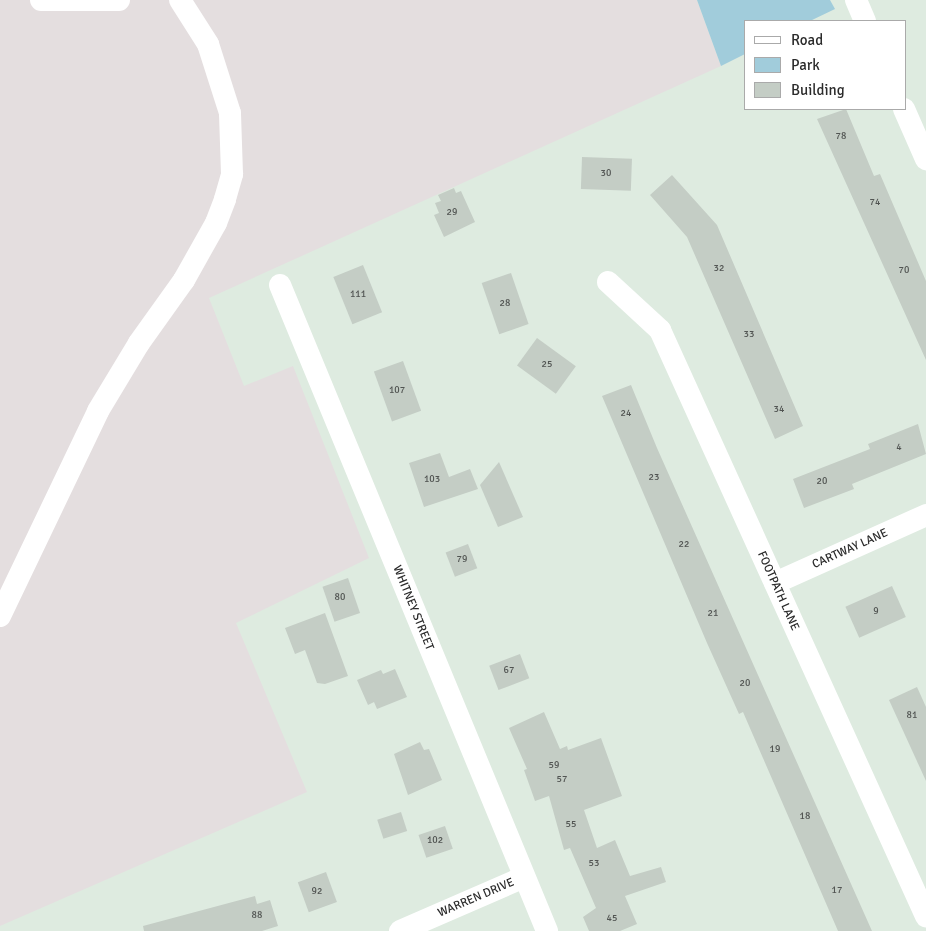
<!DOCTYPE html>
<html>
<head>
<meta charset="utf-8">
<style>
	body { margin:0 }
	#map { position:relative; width:926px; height:931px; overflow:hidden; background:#deebe0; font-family:Signika,sans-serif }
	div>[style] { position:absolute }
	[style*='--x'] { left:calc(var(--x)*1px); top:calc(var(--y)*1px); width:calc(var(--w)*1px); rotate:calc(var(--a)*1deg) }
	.industrial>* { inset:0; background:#e4dedf }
	.green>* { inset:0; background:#a1ccdb }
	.building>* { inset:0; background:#c4cdc5; transform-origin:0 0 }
	.minor>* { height:22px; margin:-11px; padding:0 11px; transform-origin:11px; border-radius:11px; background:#fff }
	span { translate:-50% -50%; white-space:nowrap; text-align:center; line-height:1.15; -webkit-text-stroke:4px #fff; paint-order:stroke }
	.number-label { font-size:10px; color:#515452 }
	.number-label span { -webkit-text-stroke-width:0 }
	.street-label { font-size:12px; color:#2b2b2b }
	.legend { position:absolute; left:744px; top:20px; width:162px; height:90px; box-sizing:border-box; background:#fff; border:1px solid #aaa; margin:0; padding:6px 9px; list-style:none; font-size:15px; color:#2b2b2b }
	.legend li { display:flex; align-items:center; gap:10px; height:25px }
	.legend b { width:25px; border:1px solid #aaa }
</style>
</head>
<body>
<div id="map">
	<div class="industrial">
		<i style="clip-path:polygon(0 0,697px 0,721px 66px,209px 298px,244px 386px,293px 366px,369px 558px,236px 623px,307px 792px,0 926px)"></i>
	</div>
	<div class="green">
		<i style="clip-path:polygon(697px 0,830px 0,835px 9px,810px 21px,745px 21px,745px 54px,721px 66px)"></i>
	</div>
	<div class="building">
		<i style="clip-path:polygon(846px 109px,874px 176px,880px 174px,926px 281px,926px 360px,817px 119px)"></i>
		<i style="left:582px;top:157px;width:50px;height:32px;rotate:2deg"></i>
		<i style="clip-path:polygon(672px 175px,717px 225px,803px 426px,775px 439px,687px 237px,650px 195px)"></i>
		<i style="clip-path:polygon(454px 188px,456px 193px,461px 191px,475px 222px,444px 237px,434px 215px,439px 213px,435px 203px,441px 201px,438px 195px)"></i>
		<i style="left:363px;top:265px;width:51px;height:32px;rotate:68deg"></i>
		<i style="left:511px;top:273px;width:54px;height:31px;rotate:71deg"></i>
		<i style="left:537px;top:338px;width:48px;height:34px;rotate:36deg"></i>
		<i style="left:403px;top:361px;width:53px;height:31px;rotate:70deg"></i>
		<i style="clip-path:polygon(631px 385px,657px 448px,872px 931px,838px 931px,743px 712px,739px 714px,707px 643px,602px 396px)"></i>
		<i style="clip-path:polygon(918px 424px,926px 454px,852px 484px,854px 489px,804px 508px,793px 479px,870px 449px,868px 444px)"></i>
		<i style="clip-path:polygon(440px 453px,449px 477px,470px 469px,478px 489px,424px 507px,409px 463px)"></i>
		<i style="clip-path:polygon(499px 462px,523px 517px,498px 527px,480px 485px)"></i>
		<i style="left:468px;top:544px;width:26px;height:24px;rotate:69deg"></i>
		<i style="left:348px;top:578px;width:37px;height:27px;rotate:71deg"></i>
		<i style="left:892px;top:586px;width:34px;height:51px;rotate:66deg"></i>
		<i style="clip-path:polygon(325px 613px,348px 676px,325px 684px,317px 683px,305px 650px,295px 654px,285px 628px)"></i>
		<i style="left:520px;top:654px;width:26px;height:33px;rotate:69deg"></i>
		<i style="clip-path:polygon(395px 669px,407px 697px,377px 709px,374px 702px,368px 705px,357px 680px,381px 670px,383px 674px)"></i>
		<i style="clip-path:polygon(917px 687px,926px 707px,926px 781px,889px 700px)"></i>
		<i style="clip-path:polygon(544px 712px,560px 749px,567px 746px,568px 750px,601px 738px,622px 796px,584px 810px,597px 848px,615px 840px,630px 876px,661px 867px,666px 882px,625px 896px,637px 924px,620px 931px,589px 931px,583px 917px,596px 908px,570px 848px,564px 850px,549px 796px,535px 801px,524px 770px,527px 769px,509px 728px)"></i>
		<i style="clip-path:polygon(420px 742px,424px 750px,429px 749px,442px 780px,408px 795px,394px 754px)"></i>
		<i style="left:401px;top:812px;width:20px;height:25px;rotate:72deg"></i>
		<i style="left:445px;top:826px;width:24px;height:28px;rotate:71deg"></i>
		<i style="left:326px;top:872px;width:32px;height:30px;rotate:70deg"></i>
		<i style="clip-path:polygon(255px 896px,257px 904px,270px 900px,278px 926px,262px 931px,144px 931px,143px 926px)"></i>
	</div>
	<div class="minor">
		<i style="--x:41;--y:0;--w:78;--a:0"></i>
		<i style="--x:856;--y:0;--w:23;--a:67"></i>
		<i style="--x:904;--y:109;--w:55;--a:66.3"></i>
		<i style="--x:608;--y:282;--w:71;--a:42.7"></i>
		<i style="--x:660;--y:330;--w:644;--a:65.59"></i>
		<i style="--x:280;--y:285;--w:699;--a:67.54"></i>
		<i style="--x:775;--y:583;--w:166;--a:-24.2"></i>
		<i style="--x:0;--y:616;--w:227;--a:-64.4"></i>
		<i style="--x:98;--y:411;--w:79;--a:-58.9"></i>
		<i style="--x:139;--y:343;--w:77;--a:-54.5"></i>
		<i style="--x:184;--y:280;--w:65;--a:-60.7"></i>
		<i style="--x:216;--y:223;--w:26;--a:-69"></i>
		<i style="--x:225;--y:199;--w:26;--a:-74"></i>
		<i style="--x:232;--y:174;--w:61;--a:-91.9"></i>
		<i style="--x:230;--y:113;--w:72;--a:-107.7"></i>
		<i style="--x:208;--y:44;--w:52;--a:-122.5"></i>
		<i style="--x:400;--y:931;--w:135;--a:-23.5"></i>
	</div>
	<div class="number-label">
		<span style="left:841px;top:137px">78</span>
		<span style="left:606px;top:174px">30</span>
		<span style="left:875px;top:203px">74</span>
		<span style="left:452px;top:213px">29</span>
		<span style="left:719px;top:269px">32</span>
		<span style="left:904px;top:271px">70</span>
		<span style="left:358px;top:295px">111</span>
		<span style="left:505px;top:304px">28</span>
		<span style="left:749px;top:335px">33</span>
		<span style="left:547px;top:365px">25</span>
		<span style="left:397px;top:391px">107</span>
		<span style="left:779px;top:410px">34</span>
		<span style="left:626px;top:414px">24</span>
		<span style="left:899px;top:448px">4</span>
		<span style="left:654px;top:478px">23</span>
		<span style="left:432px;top:480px">103</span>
		<span style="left:822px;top:482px">20</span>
		<span style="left:684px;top:545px">22</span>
		<span style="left:462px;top:560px">79</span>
		<span style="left:340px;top:598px">80</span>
		<span style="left:876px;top:612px">9</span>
		<span style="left:713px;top:614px">21</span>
		<span style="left:509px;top:671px">67</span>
		<span style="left:745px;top:684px">20</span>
		<span style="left:912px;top:716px">81</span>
		<span style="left:775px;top:750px">19</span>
		<span style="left:554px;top:766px">59</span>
		<span style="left:562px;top:780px">57</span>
		<span style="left:805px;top:817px">18</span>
		<span style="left:571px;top:825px">55</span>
		<span style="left:435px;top:841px">102</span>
		<span style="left:594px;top:864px">53</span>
		<span style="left:837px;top:891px">17</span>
		<span style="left:317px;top:892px">92</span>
		<span style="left:257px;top:916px">88</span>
		<span style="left:612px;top:919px">45</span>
	</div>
	<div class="street-label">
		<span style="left:850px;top:549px;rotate:-24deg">CARTWAY LANE</span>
		<span style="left:778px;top:591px;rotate:66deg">FOOTPATH LANE</span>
		<span style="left:413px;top:608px;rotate:68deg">WHITNEY STREET</span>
		<span style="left:476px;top:898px;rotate:-23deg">WARREN DRIVE</span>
	</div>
	<ul class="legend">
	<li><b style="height:6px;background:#fff"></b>Road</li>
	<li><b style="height:14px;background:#a1ccdb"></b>Park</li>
	<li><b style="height:14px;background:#c4cdc5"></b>Building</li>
	</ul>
</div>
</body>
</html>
